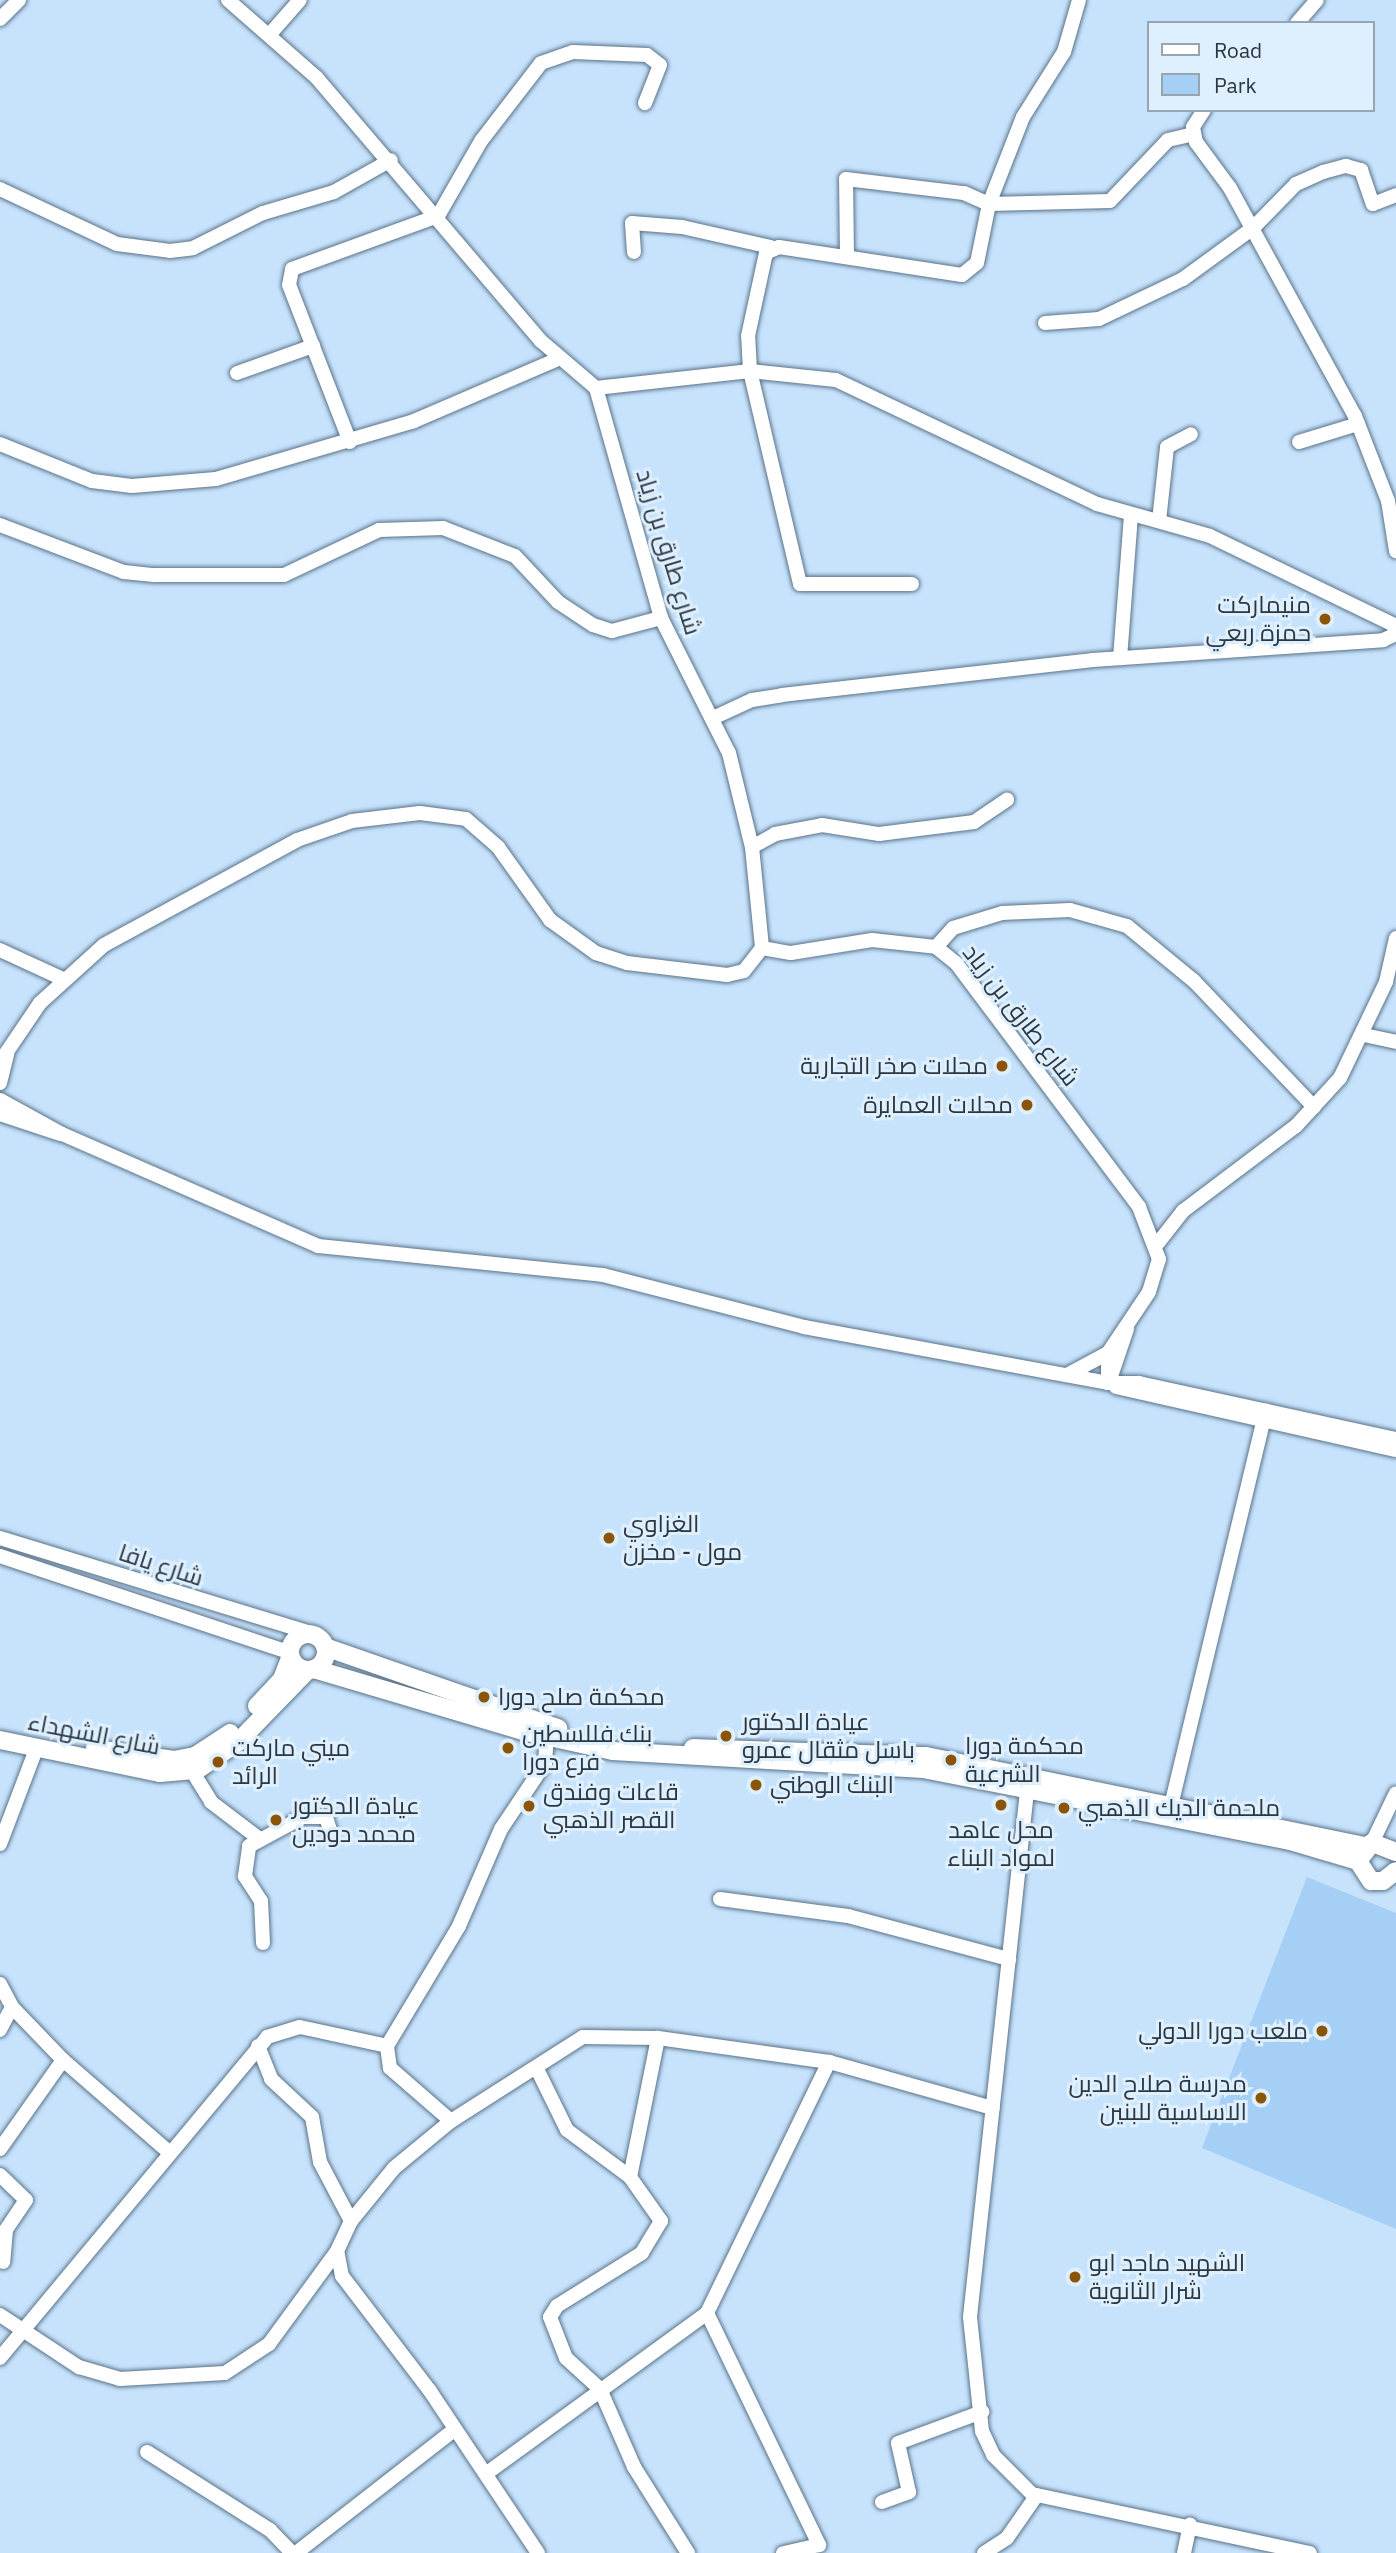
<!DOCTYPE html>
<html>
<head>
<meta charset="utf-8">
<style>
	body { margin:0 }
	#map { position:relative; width:1396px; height:2553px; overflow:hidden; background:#c7e3fc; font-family:"IBM Plex Sans",Cairo,sans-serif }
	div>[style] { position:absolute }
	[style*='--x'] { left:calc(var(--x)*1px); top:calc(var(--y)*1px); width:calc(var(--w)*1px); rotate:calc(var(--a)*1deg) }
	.green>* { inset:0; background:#a5cff5 }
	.roads { filter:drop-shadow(0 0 2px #5a7389) drop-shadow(0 0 2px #5a7389) }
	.minor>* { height:14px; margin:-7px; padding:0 7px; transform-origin:7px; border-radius:7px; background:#fff }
	.major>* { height:18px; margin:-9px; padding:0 9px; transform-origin:9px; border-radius:9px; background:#fff }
	.major>.ring { margin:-9px; padding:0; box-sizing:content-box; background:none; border:18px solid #fff; border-radius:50% }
	.dots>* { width:19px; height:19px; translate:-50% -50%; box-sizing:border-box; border:4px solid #deeffe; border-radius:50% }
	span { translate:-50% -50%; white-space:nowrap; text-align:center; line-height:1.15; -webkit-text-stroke:6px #deeffe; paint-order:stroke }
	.street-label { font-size:24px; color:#2c3741 }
	.poi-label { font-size:24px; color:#2c3741 }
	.right { translate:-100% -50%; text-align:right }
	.left { translate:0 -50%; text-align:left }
	.legend { position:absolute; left:1147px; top:21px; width:228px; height:91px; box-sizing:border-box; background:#deeffe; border:2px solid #97a5b2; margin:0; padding:9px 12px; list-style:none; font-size:21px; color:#2c3741 }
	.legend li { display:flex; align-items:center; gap:14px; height:35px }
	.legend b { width:35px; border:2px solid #97a5b2 }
</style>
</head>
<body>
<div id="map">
	<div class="green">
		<i style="clip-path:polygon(1307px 1877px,1396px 1913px,1396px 2229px,1202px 2148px)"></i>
	</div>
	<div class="roads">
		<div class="minor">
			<i style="--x:228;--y:0;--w:118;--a:41.2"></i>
			<i style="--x:317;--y:78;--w:345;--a:49.6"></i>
			<i style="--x:541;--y:341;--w:72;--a:40.5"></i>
			<i style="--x:596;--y:388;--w:239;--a:74.2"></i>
			<i style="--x:661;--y:618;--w:151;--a:63.3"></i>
			<i style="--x:729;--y:753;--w:97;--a:76.3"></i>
			<i style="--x:752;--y:847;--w:101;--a:84.3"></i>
			<i style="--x:762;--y:948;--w:29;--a:10"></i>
			<i style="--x:791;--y:953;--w:82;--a:-9.1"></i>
			<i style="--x:872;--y:940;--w:64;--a:6.2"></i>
			<i style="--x:936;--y:947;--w:26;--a:39"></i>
			<i style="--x:956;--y:963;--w:305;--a:53.1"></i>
			<i style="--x:1139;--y:1207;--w:56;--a:69"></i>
			<i style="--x:1159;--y:1259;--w:34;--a:107"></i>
			<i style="--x:1149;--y:1292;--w:73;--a:123.9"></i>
			<i style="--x:1108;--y:1353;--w:30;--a:90"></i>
			<i style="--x:0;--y:19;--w:27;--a:-45"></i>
			<i style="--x:1297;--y:23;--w:30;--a:-49"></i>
			<i style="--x:270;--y:34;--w:45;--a:-48.6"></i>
			<i style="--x:1204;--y:110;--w:20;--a:123"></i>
			<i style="--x:1193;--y:127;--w:15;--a:79"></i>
			<i style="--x:1196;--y:142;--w:57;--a:53.5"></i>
			<i style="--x:1230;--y:188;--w:260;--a:61.3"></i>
			<i style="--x:1355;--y:416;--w:91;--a:68.8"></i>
			<i style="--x:1388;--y:501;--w:51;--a:80.9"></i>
			<i style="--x:0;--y:189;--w:129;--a:25.2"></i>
			<i style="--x:117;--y:244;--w:53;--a:7.5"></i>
			<i style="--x:170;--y:251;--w:23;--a:-7"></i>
			<i style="--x:193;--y:248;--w:78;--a:-26.6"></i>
			<i style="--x:263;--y:213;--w:74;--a:-16.5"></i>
			<i style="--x:334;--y:192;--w:65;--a:-29.3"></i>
			<i style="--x:634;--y:252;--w:29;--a:-94"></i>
			<i style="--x:632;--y:223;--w:50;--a:4.6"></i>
			<i style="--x:682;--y:227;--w:91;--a:12.7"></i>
			<i style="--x:847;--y:257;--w:78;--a:-90.7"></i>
			<i style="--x:846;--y:179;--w:119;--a:6.8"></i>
			<i style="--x:964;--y:193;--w:27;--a:24"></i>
			<i style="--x:989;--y:204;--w:93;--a:-68.7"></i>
			<i style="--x:1023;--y:117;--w:77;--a:-57.8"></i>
			<i style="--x:1064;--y:52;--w:54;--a:-73.9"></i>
			<i style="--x:1045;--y:323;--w:54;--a:-4.2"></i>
			<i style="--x:1099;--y:319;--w:93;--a:-25.5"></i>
			<i style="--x:1183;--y:279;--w:87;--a:-36.1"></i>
			<i style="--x:1253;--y:228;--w:62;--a:-45.7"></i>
			<i style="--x:1296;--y:184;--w:30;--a:-24"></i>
			<i style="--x:1323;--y:172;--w:24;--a:-15"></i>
			<i style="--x:1346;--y:166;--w:16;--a:15"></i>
			<i style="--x:1361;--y:170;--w:36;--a:71"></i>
			<i style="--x:1373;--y:204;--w:25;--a:-21"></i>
			<i style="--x:237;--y:373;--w:81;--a:-19.6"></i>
			<i style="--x:596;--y:388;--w:155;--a:-6.3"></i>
			<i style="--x:750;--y:371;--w:86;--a:6"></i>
			<i style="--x:836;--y:380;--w:289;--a:25.4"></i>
			<i style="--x:1097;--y:504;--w:117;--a:15.8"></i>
			<i style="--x:1210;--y:536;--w:207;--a:25.8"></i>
			<i style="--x:350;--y:442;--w:168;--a:-111.2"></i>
			<i style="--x:289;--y:285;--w:16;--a:-79"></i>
			<i style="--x:292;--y:269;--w:155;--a:-20"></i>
			<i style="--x:438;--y:216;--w:86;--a:-60.2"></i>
			<i style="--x:481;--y:141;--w:98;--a:-52.4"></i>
			<i style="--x:541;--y:63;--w:34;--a:-19"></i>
			<i style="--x:573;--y:52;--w:74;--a:2.3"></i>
			<i style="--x:647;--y:55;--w:16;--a:38"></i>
			<i style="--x:660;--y:65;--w:41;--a:111.5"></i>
			<i style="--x:1299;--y:442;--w:62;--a:-17"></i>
			<i style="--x:0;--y:444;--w:99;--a:21.9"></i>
			<i style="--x:92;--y:481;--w:40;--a:7.1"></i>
			<i style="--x:132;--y:486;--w:84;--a:-4.8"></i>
			<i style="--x:216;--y:479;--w:206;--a:-16.3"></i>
			<i style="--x:414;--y:421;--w:159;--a:-23.3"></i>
			<i style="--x:1159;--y:521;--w:74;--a:-83.8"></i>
			<i style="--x:1167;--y:447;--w:27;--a:-28"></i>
			<i style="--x:0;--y:525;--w:133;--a:20.8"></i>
			<i style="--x:124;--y:572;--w:30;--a:6"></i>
			<i style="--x:154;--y:575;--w:130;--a:0"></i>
			<i style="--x:284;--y:575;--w:105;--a:-25.3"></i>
			<i style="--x:379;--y:530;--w:64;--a:-1.8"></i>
			<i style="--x:443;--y:528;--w:77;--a:21.3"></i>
			<i style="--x:515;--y:556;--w:63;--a:46.9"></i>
			<i style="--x:558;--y:602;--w:42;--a:33.3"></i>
			<i style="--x:593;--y:625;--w:20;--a:18"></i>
			<i style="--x:612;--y:631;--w:51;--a:-14.9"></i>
			<i style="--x:912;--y:584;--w:112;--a:180"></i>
			<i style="--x:800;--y:584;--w:219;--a:-103.2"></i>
			<i style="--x:750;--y:371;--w:35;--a:-93"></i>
			<i style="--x:748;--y:336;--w:85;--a:-77.8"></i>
			<i style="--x:766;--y:253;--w:14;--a:-25"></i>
			<i style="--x:779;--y:247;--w:185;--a:8.7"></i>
			<i style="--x:962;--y:275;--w:19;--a:-39"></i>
			<i style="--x:977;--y:263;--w:60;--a:-78.5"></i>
			<i style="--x:989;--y:204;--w:121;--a:-1.4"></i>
			<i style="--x:1110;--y:201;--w:84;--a:-46.4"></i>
			<i style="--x:1168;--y:140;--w:26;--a:-13"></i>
			<i style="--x:1120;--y:658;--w:144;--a:-85.6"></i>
			<i style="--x:713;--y:718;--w:43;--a:-24.8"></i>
			<i style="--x:752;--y:700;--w:30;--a:-9"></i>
			<i style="--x:782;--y:695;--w:313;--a:-6.4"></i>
			<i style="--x:1093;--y:660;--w:291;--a:-3.9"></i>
			<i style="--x:1383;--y:640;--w:14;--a:-25"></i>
			<i style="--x:752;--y:847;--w:26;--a:-29"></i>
			<i style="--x:775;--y:834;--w:48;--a:-10.8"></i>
			<i style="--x:822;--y:825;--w:58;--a:9"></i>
			<i style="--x:879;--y:834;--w:96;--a:-7.2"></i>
			<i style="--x:974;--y:822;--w:40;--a:-34"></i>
			<i style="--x:936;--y:947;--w:25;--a:-48"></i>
			<i style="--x:953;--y:928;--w:51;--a:-17"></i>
			<i style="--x:1002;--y:913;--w:68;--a:-2.5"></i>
			<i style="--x:1070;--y:910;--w:59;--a:15.7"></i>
			<i style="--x:1127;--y:926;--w:87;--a:39.4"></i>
			<i style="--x:1194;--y:981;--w:174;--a:46.4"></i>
			<i style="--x:0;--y:950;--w:69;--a:24.7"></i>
			<i style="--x:1364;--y:1035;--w:33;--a:12"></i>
			<i style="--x:0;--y:1062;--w:71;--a:-55.9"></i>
			<i style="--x:40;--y:1003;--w:86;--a:-42.2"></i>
			<i style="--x:104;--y:945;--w:220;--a:-28.5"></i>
			<i style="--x:297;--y:840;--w:58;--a:-19.1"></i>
			<i style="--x:352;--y:821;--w:68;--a:-6.7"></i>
			<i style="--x:420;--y:813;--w:46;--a:7.4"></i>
			<i style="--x:466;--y:819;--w:43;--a:41.2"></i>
			<i style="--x:498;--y:847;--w:90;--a:54.5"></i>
			<i style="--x:550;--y:920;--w:57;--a:35.7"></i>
			<i style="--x:596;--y:953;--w:33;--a:18"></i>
			<i style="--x:627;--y:963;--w:101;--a:6.8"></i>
			<i style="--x:727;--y:975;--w:17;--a:-13"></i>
			<i style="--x:744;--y:971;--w:29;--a:-52"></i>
			<i style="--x:0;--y:1083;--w:30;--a:-76"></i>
			<i style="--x:0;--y:1100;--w:71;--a:28.7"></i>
			<i style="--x:62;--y:1134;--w:279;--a:23.6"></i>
			<i style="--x:318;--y:1246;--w:286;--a:5.8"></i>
			<i style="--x:603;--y:1275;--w:208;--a:14.5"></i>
			<i style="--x:804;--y:1327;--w:309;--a:10.4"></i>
			<i style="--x:1108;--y:1383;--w:31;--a:0"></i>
			<i style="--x:1139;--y:1383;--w:263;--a:12.3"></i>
			<i style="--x:0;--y:1114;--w:63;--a:18.4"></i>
			<i style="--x:1158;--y:1243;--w:41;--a:-52"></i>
			<i style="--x:1183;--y:1211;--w:141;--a:-37"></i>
			<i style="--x:1296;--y:1126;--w:65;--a:-47.5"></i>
			<i style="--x:1340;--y:1078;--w:106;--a:-64.4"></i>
			<i style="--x:1386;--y:982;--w:45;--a:-77.2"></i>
			<i style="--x:1067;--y:1375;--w:47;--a:-28.2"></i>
			<i style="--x:1109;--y:1382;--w:56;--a:-71.2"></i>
			<i style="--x:1116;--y:1387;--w:287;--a:12.7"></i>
			<i style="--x:0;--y:1538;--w:324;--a:17"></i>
			<i style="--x:0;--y:1556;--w:305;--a:18.4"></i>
			<i style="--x:192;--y:1771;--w:36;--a:58"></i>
			<i style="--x:211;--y:1802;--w:58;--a:37.3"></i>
			<i style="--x:1028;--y:1782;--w:538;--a:96.19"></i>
			<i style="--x:970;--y:2317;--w:115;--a:84"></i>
			<i style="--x:982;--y:2431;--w:26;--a:65"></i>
			<i style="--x:993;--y:2455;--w:55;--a:45"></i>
			<i style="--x:1032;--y:2494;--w:284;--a:12"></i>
			<i style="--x:1169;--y:1814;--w:415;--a:-76.5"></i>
			<i style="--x:1372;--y:1843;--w:55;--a:-64.4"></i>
			<i style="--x:0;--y:1844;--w:102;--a:-69.2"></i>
			<i style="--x:720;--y:1899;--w:129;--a:7.6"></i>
			<i style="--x:848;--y:1916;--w:167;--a:15"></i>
			<i style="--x:263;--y:1943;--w:42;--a:-92.7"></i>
			<i style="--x:261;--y:1901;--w:30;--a:-123"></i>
			<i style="--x:245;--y:1876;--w:30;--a:-82"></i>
			<i style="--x:249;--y:1846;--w:61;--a:-28.2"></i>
			<i style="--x:303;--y:1817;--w:23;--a:0"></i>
			<i style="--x:326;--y:1817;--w:14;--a:73"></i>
			<i style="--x:0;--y:1984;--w:26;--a:62"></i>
			<i style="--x:12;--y:2007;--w:26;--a:118"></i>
			<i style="--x:258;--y:2046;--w:35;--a:68"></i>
			<i style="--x:271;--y:2079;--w:56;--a:42.8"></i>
			<i style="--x:312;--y:2117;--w:46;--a:79.9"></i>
			<i style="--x:320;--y:2162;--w:67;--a:62.3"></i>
			<i style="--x:63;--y:2060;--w:140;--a:41"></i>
			<i style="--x:537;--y:2069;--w:68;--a:63.8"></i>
			<i style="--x:567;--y:2130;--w:79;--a:36.7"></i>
			<i style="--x:630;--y:2177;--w:54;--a:54.8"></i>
			<i style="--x:661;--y:2221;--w:37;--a:121"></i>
			<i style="--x:642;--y:2253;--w:100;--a:148.1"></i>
			<i style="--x:557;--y:2306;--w:13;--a:122"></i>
			<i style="--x:550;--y:2317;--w:44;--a:68.7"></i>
			<i style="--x:566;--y:2358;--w:46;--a:42.4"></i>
			<i style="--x:600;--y:2389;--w:85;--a:66.4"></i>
			<i style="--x:634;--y:2467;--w:102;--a:57.9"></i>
			<i style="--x:451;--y:2121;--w:81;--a:-139"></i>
			<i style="--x:390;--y:2068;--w:22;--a:-98"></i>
			<i style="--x:387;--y:2046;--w:140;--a:-59"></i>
			<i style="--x:459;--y:1926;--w:106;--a:-66.6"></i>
			<i style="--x:501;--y:1829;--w:79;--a:-56.3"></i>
			<i style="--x:545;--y:1763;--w:26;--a:-86"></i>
			<i style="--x:0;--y:2149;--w:109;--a:-54.7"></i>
			<i style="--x:63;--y:2060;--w:74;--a:-133.9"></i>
			<i style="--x:0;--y:2175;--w:36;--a:44"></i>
			<i style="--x:26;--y:2200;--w:36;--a:124"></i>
			<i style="--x:6;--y:2230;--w:32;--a:95"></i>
			<i style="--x:630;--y:2177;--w:142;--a:-78.6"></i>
			<i style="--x:707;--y:2313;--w:258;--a:64.2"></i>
			<i style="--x:819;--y:2545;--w:37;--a:167"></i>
			<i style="--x:0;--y:2315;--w:95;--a:33.4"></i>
			<i style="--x:79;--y:2367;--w:43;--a:16.3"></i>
			<i style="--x:120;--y:2379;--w:105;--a:-3.3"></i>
			<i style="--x:225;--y:2373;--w:53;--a:-33.4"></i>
			<i style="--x:269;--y:2344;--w:115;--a:-53.8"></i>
			<i style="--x:0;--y:2358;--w:418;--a:-50.2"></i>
			<i style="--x:267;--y:2037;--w:34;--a:-17"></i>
			<i style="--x:300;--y:2027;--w:89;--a:12.3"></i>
			<i style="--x:147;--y:2452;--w:146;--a:32.4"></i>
			<i style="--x:270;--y:2530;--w:32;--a:46"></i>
			<i style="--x:487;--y:2473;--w:272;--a:-36"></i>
			<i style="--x:707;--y:2313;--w:279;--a:-64.1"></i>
			<i style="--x:829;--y:2062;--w:170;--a:15.7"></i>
			<i style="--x:882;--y:2502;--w:29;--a:-20"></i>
			<i style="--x:909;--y:2492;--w:50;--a:-102.7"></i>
			<i style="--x:898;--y:2443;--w:90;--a:-20.3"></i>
			<i style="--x:296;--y:2553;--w:200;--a:-37.9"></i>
			<i style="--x:538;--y:2553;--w:195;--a:-123.7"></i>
			<i style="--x:430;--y:2391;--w:145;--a:-127.4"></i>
			<i style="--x:342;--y:2276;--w:25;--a:-101"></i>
			<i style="--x:337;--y:2251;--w:33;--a:-65"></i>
			<i style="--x:351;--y:2221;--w:68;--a:-50.9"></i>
			<i style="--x:394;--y:2168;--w:74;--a:-39.5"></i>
			<i style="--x:451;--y:2121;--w:156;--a:-32.5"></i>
			<i style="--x:583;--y:2037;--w:75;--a:0.8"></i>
			<i style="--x:658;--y:2038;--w:173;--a:8"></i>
			<i style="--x:984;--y:2553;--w:27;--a:-33"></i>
			<i style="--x:1007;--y:2538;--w:52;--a:-55.1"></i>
			<i style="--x:1184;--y:2553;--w:29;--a:-78"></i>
		</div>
		<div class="major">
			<i class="ring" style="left:290px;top:1634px;width:18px;height:18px"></i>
			<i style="--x:325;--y:1647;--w:247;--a:19.2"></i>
			<i style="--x:314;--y:1669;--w:222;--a:16.5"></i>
			<i style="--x:527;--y:1732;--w:88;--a:12.5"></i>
			<i style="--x:613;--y:1751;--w:311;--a:3.3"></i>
			<i style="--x:923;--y:1769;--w:374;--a:11.1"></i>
			<i style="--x:1290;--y:1841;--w:71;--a:16.4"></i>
			<i style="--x:257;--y:1706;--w:37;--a:-47"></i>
			<i style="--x:282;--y:1679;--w:22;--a:-69"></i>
			<i style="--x:0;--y:1740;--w:163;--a:11.7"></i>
			<i style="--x:160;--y:1773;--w:37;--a:-5"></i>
			<i style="--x:197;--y:1770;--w:50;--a:-34.3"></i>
			<i style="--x:238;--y:1742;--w:100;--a:-45.8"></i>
			<i style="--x:693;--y:1748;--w:233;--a:2"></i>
			<i style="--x:926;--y:1756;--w:449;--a:11.6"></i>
			<i style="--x:95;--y:1749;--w:80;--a:7.9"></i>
			<i style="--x:174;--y:1760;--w:21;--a:-11"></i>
			<i style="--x:195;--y:1756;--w:42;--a:-33.3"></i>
			<i style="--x:1396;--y:1852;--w:26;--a:-159"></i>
			<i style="--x:1372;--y:1843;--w:23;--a:128"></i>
			<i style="--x:1358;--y:1861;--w:24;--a:57"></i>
			<i style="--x:1371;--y:1881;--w:12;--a:0"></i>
			<i style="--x:1383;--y:1881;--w:16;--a:-38"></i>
		</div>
	</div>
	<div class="dots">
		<i style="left:1325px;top:619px;background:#8b5407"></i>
		<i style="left:1002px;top:1066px;background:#8b5407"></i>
		<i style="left:1027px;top:1105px;background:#8b5407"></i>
		<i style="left:609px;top:1538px;background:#8b5407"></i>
		<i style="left:484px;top:1697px;background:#8b5407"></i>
		<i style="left:726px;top:1736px;background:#8b5407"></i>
		<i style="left:508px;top:1748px;background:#8b5407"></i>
		<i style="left:951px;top:1760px;background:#8b5407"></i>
		<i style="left:218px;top:1762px;background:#8b5407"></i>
		<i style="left:756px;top:1785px;background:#8b5407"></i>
		<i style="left:1001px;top:1805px;background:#8b5407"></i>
		<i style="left:529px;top:1806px;background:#8b5407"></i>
		<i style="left:1064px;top:1808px;background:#8b5407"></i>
		<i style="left:276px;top:1820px;background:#8b5407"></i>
		<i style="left:1322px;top:2031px;background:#8b5407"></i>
		<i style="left:1261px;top:2098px;background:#8b5407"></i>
		<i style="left:1075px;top:2277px;background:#8b5407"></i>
	</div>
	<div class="street-label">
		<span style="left:669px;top:552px;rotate:73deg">شارع طارق بن زياد</span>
		<span style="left:1021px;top:1015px;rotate:52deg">شارع طارق بن زياد</span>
		<span style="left:161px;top:1565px;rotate:18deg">شارع يافا</span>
		<span style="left:94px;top:1734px;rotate:11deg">شارع الشهداء</span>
	</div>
	<div class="poi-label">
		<span class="right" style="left:1311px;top:619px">منيماركت<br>حمزة ربعي</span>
		<span class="right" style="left:988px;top:1066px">محلات صخر التجارية</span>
		<span class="right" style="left:1013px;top:1105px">محلات العمايرة</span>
		<span class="left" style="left:623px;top:1538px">الغزاوي<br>مول - مخزن</span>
		<span class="left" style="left:498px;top:1697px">محكمة صلح دورا</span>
		<span class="left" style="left:742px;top:1736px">عيادة الدكتور<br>باسل مثقال عمرو</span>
		<span class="left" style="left:522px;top:1748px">بنك فللسطين<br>فرع دورا</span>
		<span class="left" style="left:965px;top:1760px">محكمة دورا<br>الشرعية</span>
		<span class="left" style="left:232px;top:1762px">ميني ماركت<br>الرائد</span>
		<span class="left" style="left:770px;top:1785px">البنك الوطني</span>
		<span class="left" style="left:543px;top:1806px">قاعات وفندق<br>القصر الذهبي</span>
		<span class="left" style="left:292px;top:1820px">عيادة الدكتور<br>محمد دودين</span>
		<span class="left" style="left:1078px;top:1808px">ملحمة الديك الذهبي</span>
		<span style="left:1001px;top:1844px">محل عاهد<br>لمواد البناء</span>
		<span class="right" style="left:1308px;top:2031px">ملعب دورا الدولي</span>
		<span class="right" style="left:1247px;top:2098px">مدرسة صلاح الدين<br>الاساسية للبنين</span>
		<span class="left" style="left:1089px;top:2277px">الشهيد ماجد ابو<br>شرار الثانوية</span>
	</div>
	<ul class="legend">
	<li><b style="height:9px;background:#fff"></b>Road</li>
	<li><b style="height:19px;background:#a5cff5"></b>Park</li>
	</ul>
</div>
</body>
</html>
